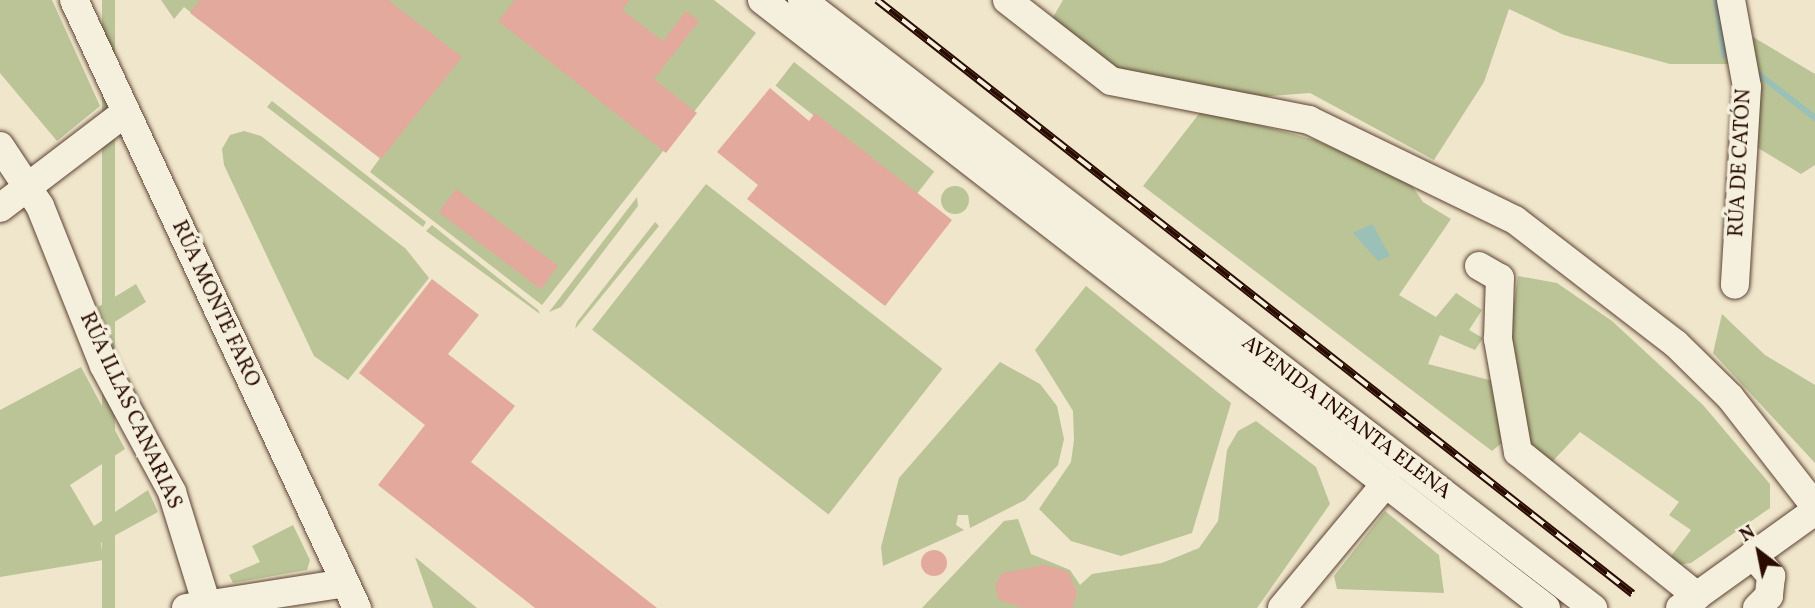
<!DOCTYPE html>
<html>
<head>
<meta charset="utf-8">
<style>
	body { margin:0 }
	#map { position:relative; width:1815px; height:608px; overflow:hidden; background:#f0e6cb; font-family:Vollkorn,serif }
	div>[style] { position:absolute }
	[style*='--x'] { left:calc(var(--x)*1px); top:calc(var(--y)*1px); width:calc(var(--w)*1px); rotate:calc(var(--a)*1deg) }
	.green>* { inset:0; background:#bbc496; transform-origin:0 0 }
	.round { border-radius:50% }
	.water>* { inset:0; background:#9ac0b7 }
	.stream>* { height:6px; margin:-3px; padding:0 3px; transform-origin:3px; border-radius:3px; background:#9ac0b7 }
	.building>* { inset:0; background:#e2a99c; transform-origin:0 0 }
	.roads { filter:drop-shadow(0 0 2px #5c4233) drop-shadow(0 0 2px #5c4233) }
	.minor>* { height:28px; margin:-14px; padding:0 14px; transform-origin:14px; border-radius:14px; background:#f5efdd }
	.rail>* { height:8px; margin-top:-4px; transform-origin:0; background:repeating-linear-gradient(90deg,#f5efdd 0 16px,#2a0c00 0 32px); box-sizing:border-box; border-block:2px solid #2a0c00 }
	span { translate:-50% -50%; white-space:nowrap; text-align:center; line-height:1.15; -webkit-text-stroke:7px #f5efdd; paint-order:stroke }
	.street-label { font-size:21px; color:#2a0c00 }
	.north { position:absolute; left:1724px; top:517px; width:70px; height:70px; -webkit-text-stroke:5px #f5efdd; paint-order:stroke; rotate:328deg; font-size:19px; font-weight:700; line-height:28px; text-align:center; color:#2a0c00 }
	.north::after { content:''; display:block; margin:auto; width:24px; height:32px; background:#2a0c00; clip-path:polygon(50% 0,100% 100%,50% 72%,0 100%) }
</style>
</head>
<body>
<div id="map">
	<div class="green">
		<i style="clip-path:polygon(0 0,52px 0,100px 106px,57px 141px,0 73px)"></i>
		<i style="left:102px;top:0;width:13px;height:668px"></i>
		<i style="clip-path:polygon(161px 0,714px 0,756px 33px,542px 305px,370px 172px,380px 158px,184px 7px,174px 19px)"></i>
		<i style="clip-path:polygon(1063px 0,1727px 0,1738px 64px,1670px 64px,1564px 35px,1509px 9px,1484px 82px,1434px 160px,1310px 93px,1244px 98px,1128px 76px,1049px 24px)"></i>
		<i style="clip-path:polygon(1753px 37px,1815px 74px,1815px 165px,1801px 174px,1753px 145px)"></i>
		<i style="left:794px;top:62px;width:178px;height:30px;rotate:38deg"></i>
		<i style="clip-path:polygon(272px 101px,426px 222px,423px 227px,267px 107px)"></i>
		<i style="clip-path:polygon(1202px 110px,1315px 140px,1409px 181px,1423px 202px,1451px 219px,1399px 295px,1436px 317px,1456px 293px,1482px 310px,1469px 330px,1483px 338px,1475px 350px,1440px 335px,1428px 364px,1497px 382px,1509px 437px,1492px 451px,1143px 186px)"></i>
		<i style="clip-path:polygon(244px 131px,261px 136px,406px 249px,429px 278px,348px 380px,314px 356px,224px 165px,222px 149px,230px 135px)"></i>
		<i style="left:706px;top:184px;width:300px;height:185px;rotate:38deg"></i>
		<i class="round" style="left:941px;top:186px;width:28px;height:28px"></i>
		<i style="clip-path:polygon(637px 197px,638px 206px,561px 307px,549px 312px)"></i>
		<i style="clip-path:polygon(655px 222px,659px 226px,575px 329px,577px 322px)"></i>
		<i style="clip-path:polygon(432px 225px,538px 310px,540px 314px,426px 231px)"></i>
		<i style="clip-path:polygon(1518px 276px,1557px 283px,1612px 321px,1703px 405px,1770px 484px,1770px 508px,1691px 563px,1677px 565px,1671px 556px,1691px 530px,1669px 515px,1679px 502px,1580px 432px,1552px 462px,1528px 441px,1507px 348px)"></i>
		<i style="clip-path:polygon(136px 284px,146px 302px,105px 328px,98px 307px)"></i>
		<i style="clip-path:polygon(1086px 286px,1231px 403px,1192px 533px,1121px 556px,1071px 541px,1039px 509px,1071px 462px,1074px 440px,1073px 411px,1035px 350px)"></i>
		<i style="clip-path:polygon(1722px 314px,1765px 355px,1815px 385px,1815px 463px,1713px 353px)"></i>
		<i style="clip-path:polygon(1000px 362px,1040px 384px,1057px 406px,1064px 439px,1058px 465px,1025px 500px,970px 528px,968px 515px,958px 515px,956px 525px,964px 530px,883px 566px,881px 547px,899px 478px)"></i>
		<i style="clip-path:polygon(81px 367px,125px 449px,70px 485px,94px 526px,148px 490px,158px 512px,101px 543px,103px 560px,0 577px,0 410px)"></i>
		<i style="clip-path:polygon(1256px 421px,1316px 467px,1330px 504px,1257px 608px,922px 608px,1004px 521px,1018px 519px,1031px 554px,1070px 570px,1080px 585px,1092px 574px,1162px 563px,1199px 548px,1218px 521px,1227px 450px,1238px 431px)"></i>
		<i style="clip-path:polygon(1385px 511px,1439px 555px,1444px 593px,1337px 589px,1334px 576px)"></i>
		<i style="clip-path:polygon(293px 525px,310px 560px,307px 570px,233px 583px,229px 575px,260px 562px,252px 546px)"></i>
		<i style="clip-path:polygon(415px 557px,477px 608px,433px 608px)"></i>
	</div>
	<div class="water">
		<i style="clip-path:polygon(1372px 224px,1390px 256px,1378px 261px,1353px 233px)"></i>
	</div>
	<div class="stream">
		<i style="--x:1716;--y:0;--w:56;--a:81.7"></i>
		<i style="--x:1756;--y:72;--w:75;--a:37.9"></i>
	</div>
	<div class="building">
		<i style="clip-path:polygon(200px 0,388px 0,462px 57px,381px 159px,190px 13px)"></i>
		<i style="clip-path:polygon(515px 0,630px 0,622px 10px,663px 41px,686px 11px,699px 21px,654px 79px,697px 113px,666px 153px,498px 21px)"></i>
		<i style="clip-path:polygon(770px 88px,809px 121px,815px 113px,952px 220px,885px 306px,747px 199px,758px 185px,717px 152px)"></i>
		<i style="left:456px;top:189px;width:128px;height:29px;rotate:37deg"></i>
		<i style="clip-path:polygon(432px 279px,479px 315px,448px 354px,515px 406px,471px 462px,657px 608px,535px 608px,378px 485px,425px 425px,359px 373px)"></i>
		<i class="round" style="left:921px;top:550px;width:26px;height:26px"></i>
		<i style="clip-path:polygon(1045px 565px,1068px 571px,1077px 593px,1072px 608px,1023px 608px,999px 600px,995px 586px,1002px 573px)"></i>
	</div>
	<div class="roads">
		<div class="minor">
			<i style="--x:74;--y:0;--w:671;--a:65.04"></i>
			<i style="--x:762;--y:0;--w:992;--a:37.79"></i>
			<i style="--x:802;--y:0;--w:998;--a:37.55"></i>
			<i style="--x:1007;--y:0;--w:132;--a:37.9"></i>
			<i style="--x:1111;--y:81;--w:202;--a:11.1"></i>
			<i style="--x:1309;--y:120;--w:229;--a:25.9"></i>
			<i style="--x:1515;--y:220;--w:203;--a:37.6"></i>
			<i style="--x:1676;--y:344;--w:76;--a:44.5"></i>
			<i style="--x:1730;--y:397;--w:138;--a:52.1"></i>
			<i style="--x:1731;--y:0;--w:88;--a:79.6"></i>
			<i style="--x:1747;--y:87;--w:198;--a:93.5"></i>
			<i style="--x:0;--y:146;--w:72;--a:56.3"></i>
			<i style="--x:40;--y:206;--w:172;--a:68.2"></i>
			<i style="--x:104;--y:366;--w:143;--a:61.6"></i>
			<i style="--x:172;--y:492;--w:121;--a:72.8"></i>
			<i style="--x:0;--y:208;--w:158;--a:-37.3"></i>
			<i style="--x:1479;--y:266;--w:24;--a:30"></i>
			<i style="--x:1500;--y:278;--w:61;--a:91.9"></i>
			<i style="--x:1498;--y:339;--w:115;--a:80"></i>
			<i style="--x:1518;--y:452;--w:230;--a:38.8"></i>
			<i style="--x:1753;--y:555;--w:28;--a:49"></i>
			<i style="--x:1771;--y:576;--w:20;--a:96"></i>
			<i style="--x:1769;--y:596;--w:17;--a:135"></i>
			<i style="--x:186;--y:608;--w:161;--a:-8.9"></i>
			<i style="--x:1282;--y:608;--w:163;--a:-50.2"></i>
			<i style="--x:1680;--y:608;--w:166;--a:-35.7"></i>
		</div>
	</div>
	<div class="rail">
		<i style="--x:877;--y:0;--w:961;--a:38.16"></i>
	</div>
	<div class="street-label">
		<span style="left:1741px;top:163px;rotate:-87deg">RÚA DE CATÓN</span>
		<span style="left:215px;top:304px;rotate:65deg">RÚA MONTE FARO</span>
		<span style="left:130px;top:411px;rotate:65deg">RÚA ILLAS CANARIAS</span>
		<span style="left:1346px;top:418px;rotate:37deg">AVENIDA INFANTA ELENA</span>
	</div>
	<div class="north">N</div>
</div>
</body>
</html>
